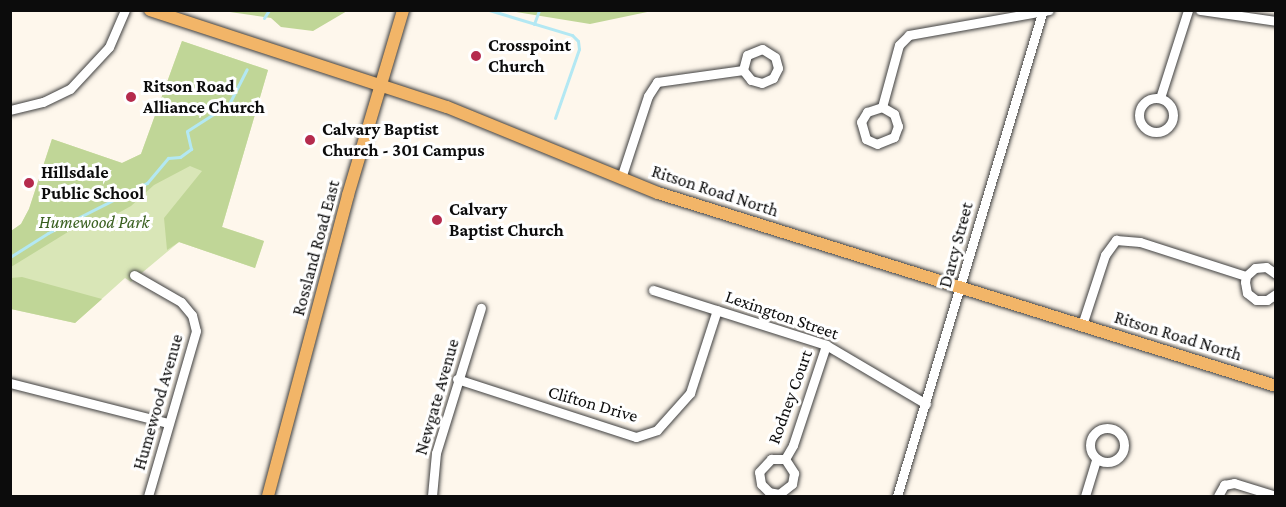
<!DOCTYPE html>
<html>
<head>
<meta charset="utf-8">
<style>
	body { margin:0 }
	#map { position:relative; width:1286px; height:507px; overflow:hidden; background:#fef7ec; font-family:"Crimson Pro",serif }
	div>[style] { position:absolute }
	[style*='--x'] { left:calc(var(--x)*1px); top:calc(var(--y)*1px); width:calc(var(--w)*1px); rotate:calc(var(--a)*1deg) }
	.green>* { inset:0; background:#d9e6b7 }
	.forest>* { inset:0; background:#c0d697 }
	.stream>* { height:3px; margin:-1.5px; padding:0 1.5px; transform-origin:1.5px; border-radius:1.5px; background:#b3e8f3 }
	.roads { filter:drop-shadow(0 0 2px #3f3f3f) drop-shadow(0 0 2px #3f3f3f) }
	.minor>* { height:9px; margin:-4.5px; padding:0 4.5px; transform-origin:4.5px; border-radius:4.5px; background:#fff }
	.minor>.ring { margin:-4.5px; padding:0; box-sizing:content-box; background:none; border:9px solid #fff; border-radius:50% }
	.major>* { height:12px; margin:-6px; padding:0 6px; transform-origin:6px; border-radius:6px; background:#f2b568 }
	.dots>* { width:16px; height:16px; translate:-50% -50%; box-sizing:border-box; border:3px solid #fff; border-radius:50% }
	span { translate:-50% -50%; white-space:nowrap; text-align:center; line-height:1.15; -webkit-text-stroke:6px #fff; paint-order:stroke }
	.poi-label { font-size:18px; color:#0c0c0c; font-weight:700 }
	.left { translate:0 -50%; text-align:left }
	.street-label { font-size:18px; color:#0c0c0c }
	.park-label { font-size:18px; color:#3a6020; font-style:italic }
	.frame { position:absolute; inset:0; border:12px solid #0c0c0c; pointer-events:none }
</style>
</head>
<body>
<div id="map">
	<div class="green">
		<i style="clip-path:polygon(182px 41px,268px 70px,222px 227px,264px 241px,255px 268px,179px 242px,131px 282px,125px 278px,75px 323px,11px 309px,11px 231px,21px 224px,29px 209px,52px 139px,122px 163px,141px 154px)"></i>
	</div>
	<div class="forest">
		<i style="clip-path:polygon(223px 11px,347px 11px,313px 31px,281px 27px,271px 18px)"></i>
		<i style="clip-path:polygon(510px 11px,510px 10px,652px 11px,590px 24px)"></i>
		<i style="clip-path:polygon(182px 41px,268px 70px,222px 227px,264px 241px,255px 268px,179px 242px,167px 250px,164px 218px,202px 171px,190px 166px,154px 185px,131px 206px,104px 221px,81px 224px,11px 267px,11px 231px,21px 224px,29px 209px,52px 139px,122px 163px,141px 154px)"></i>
		<i style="clip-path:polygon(22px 277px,102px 299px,75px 323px,11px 309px,11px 278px)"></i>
	</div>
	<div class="stream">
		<i style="--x:489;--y:10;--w:87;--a:16.8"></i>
		<i style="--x:572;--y:35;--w:8;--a:45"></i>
		<i style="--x:578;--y:41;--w:8;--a:83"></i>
		<i style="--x:579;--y:49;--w:73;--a:109.2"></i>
		<i style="--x:264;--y:18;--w:9;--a:-58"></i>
		<i style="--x:534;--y:24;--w:15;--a:-70"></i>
		<i style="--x:10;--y:257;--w:45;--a:-32.3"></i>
		<i style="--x:48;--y:233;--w:111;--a:-26.8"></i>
		<i style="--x:147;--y:183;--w:33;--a:-50"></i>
		<i style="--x:168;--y:158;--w:12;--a:-5"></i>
		<i style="--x:180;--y:157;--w:14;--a:-36"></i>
		<i style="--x:191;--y:149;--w:18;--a:-103"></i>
		<i style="--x:187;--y:131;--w:50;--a:-32.7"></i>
		<i style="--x:229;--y:104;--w:39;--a:-63"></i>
	</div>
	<div class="roads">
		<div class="minor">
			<i style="--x:1200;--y:10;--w:77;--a:8.2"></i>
			<i class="ring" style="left:1139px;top:98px;width:25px;height:25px"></i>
			<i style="--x:1160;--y:98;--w:92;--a:-72.3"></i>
			<i style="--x:882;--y:107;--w:14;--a:30"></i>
			<i style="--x:894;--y:114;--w:13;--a:72"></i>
			<i style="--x:898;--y:126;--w:12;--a:110"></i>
			<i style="--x:894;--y:137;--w:18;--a:158"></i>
			<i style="--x:877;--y:144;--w:12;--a:-156"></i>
			<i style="--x:866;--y:139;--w:18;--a:-106"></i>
			<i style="--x:861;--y:122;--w:12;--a:-59"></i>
			<i style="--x:867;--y:112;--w:16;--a:-18"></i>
			<i style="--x:882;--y:107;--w:64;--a:-74.7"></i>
			<i style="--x:899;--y:45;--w:14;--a:-45"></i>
			<i style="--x:909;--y:35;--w:142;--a:-10.1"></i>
			<i style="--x:10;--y:110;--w:34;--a:-14"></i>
			<i style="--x:43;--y:102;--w:30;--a:-26"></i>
			<i style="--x:70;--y:89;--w:57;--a:-47.1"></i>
			<i style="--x:109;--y:47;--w:40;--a:-66.6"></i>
			<i style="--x:621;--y:178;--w:86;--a:-71.8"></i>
			<i style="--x:648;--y:96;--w:17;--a:-57"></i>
			<i style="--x:657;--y:82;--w:87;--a:-7.9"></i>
			<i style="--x:743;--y:70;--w:13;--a:51"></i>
			<i style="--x:751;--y:80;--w:11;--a:15"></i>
			<i style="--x:762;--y:83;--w:12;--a:-24"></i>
			<i style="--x:773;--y:78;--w:11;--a:-63"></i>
			<i style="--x:778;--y:68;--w:11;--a:-105"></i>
			<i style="--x:775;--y:57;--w:15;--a:-148"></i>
			<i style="--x:762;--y:49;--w:16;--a:158"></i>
			<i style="--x:747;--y:55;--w:16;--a:105"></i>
			<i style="--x:1276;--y:274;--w:12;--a:-145"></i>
			<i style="--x:1266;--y:267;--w:11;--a:175"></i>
			<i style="--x:1255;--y:268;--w:12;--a:138"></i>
			<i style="--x:1246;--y:276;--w:6;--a:99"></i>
			<i style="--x:1245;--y:282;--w:11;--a:80"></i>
			<i style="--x:1247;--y:293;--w:11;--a:38"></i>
			<i style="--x:1256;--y:300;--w:11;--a:0"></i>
			<i style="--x:1267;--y:300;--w:11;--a:-34"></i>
			<i style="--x:134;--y:275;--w:54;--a:29.9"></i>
			<i style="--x:181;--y:302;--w:17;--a:50"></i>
			<i style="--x:192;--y:315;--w:16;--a:76"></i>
			<i style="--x:196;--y:331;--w:172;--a:106.2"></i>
			<i style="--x:653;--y:290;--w:182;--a:17.6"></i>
			<i style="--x:826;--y:345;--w:116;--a:30.5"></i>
			<i style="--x:1082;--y:325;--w:74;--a:-71.8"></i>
			<i style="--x:1105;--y:255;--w:19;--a:-54"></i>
			<i style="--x:1116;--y:240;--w:24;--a:5"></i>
			<i style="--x:1140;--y:242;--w:111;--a:17.8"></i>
			<i style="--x:457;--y:379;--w:188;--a:18"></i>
			<i style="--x:636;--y:437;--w:22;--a:-18"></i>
			<i style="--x:657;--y:430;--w:50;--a:-48.3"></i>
			<i style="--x:690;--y:393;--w:87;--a:-72"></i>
			<i style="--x:10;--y:383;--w:163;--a:14.2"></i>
			<i class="ring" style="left:1090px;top:428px;width:25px;height:25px"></i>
			<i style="--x:785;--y:459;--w:17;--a:57"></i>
			<i style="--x:794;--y:473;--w:11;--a:100"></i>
			<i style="--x:792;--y:484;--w:16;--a:142"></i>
			<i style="--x:779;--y:494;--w:10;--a:-169"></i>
			<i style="--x:769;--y:492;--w:11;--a:-135"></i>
			<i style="--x:761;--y:484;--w:12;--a:-99"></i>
			<i style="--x:759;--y:472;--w:18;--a:-47"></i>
			<i style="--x:771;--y:459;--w:14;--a:0"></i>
			<i style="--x:785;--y:459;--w:16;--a:-60"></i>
			<i style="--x:793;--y:445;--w:105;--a:-71.7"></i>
			<i style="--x:432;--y:496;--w:43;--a:-84.7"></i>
			<i style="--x:436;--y:453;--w:152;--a:-72.8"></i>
			<i style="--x:897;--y:496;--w:507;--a:-73.28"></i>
			<i style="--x:1085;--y:496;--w:39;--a:-73"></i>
			<i style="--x:1218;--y:496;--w:13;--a:-61"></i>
			<i style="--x:1224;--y:485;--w:10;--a:-11"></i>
			<i style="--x:1234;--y:483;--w:44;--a:17.2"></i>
		</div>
		<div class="major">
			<i style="--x:150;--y:10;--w:312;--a:18.1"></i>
			<i style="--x:447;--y:107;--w:228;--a:22.2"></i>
			<i style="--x:658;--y:193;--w:647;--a:17.34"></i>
			<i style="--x:268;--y:496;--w:311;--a:-75.1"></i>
			<i style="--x:348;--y:195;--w:193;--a:-73.4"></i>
		</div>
	</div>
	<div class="dots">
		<i style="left:476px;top:56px;background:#b52b4d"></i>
		<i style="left:131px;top:97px;background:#b52b4d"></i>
		<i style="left:310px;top:140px;background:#b52b4d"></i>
		<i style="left:29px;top:183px;background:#b52b4d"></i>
		<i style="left:437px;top:220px;background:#b52b4d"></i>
	</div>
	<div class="poi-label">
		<span class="left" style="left:488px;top:56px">Crosspoint<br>Church</span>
		<span class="left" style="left:143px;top:97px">Ritson Road<br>Alliance Church</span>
		<span class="left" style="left:322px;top:140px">Calvary Baptist<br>Church - 301 Campus</span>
		<span class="left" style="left:41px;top:183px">Hillsdale<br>Public School</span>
		<span class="left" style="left:449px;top:220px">Calvary<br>Baptist Church</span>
	</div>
	<div class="street-label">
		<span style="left:715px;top:191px;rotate:18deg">Ritson Road North</span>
		<span style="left:956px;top:245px;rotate:-75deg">Darcy Street</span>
		<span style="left:316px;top:248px;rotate:-75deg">Rossland Road East</span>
		<span style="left:782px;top:315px;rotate:19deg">Lexington Street</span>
		<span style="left:1178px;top:336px;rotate:17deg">Ritson Road North</span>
		<span style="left:437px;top:397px;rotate:-74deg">Newgate Avenue</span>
		<span style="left:790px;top:397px;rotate:-70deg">Rodney Court</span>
		<span style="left:158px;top:402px;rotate:-74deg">Humewood Avenue</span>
		<span style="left:593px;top:404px;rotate:16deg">Clifton Drive</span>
	</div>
	<div class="park-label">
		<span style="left:94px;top:222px">Humewood Park</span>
	</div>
	<div class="frame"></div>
</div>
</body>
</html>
